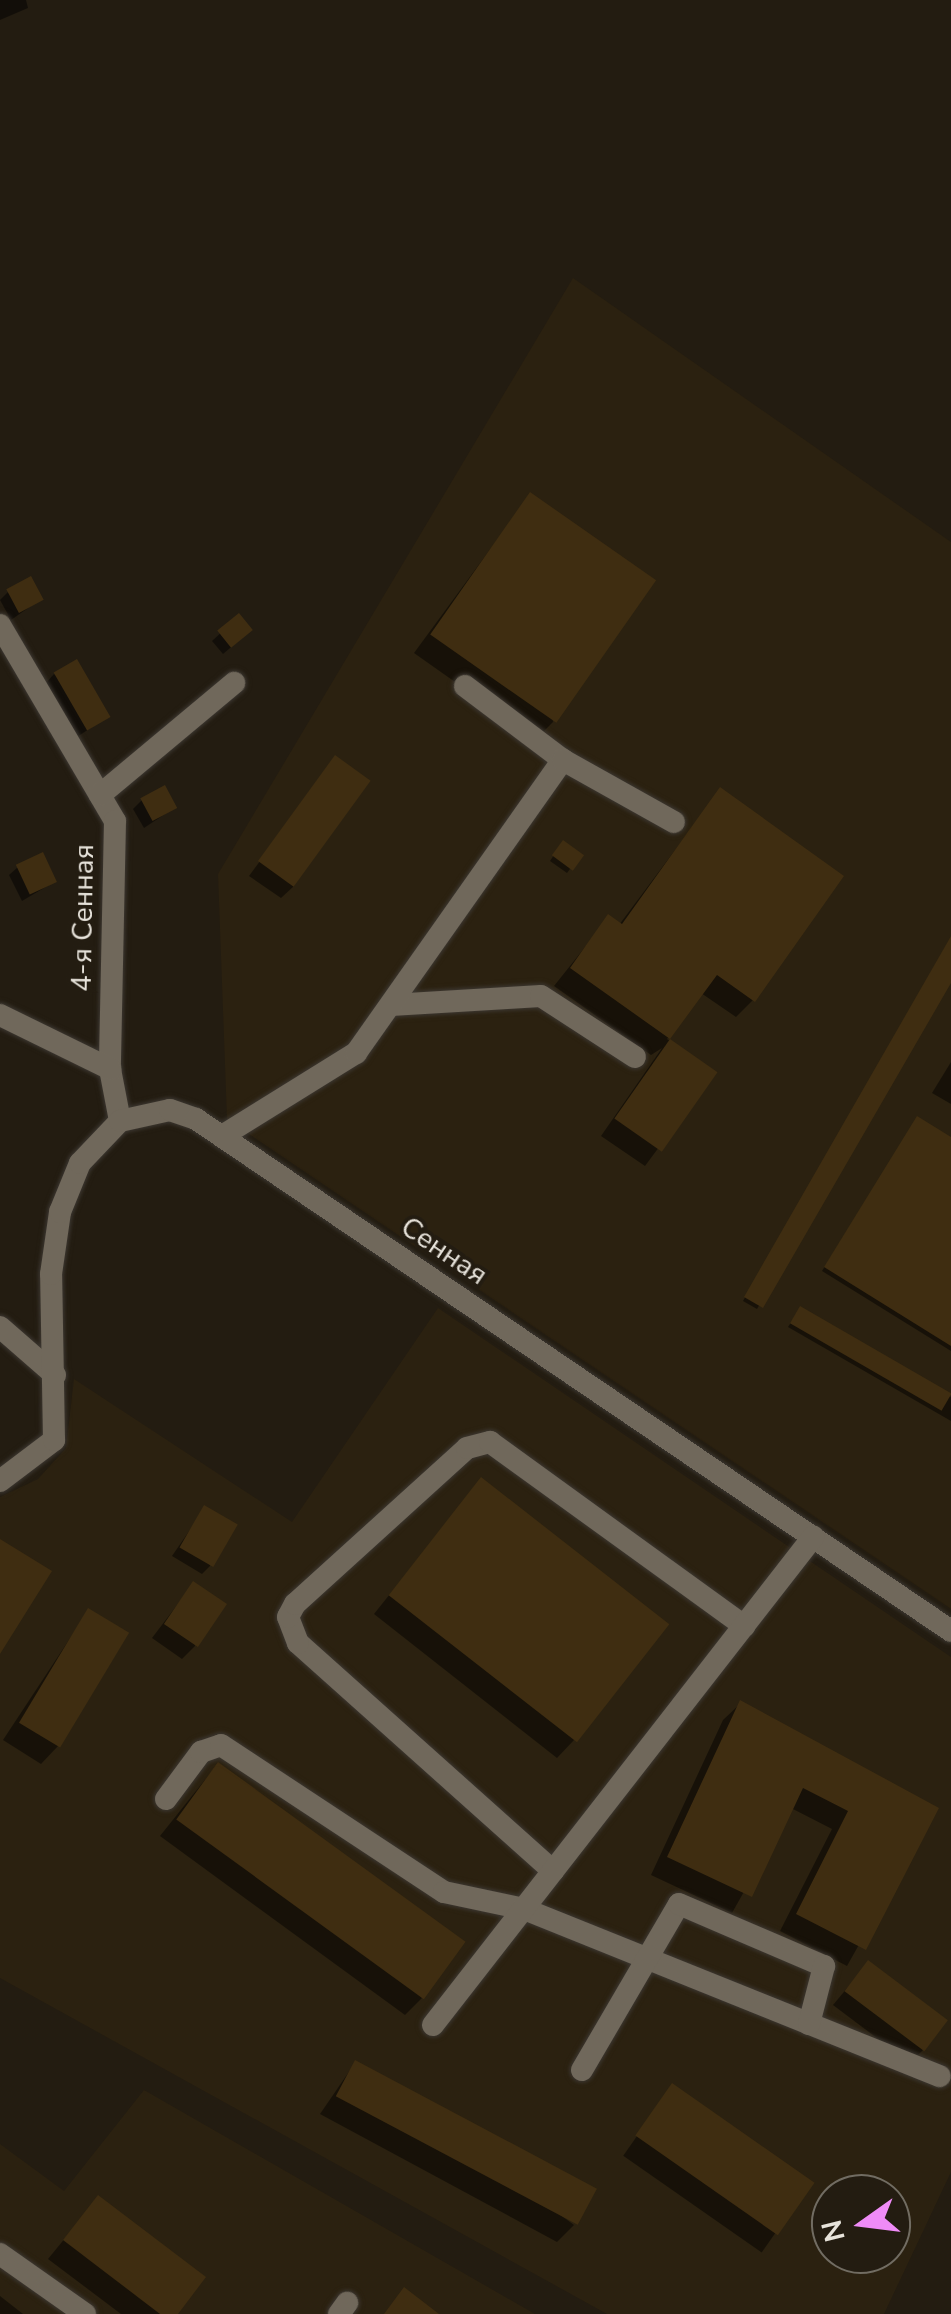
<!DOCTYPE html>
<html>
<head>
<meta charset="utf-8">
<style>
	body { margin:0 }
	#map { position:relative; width:951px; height:2314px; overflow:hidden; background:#231c11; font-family:"Nunito Sans",sans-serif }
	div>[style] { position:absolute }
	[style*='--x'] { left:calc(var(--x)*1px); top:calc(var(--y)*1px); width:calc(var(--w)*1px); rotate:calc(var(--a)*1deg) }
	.built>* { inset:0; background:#2b2110 }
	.shadow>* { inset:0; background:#0007; transform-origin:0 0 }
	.building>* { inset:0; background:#3f2d11; transform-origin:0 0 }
	.roads { filter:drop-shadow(0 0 2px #3c3731) drop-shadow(0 0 2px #3c3731) }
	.minor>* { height:22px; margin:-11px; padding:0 11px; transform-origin:11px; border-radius:11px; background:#70685b }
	span { translate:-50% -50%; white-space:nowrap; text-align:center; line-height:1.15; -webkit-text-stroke:8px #231c11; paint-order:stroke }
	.street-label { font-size:28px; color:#e7e3db }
	.north { position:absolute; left:811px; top:2174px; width:100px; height:100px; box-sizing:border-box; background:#231c11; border:2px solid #716c62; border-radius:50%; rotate:256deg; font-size:28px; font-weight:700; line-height:40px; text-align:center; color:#e7e3db }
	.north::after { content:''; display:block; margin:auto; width:35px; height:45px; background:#ef8bf7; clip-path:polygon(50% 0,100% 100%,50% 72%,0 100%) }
</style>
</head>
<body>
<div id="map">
	<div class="built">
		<i style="clip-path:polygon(573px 278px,951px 542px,951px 1609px,227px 1119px,218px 874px)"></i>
		<i style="clip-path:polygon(evenodd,438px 1308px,951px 1657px,951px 2172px,884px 2314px,607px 2314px,0 1978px,0 1497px,38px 1479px,66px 1448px,74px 1379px,292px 1522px,438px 1308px,831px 2194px,891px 2194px,891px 2254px,831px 2254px,831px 2194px)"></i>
		<i style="clip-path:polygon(144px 2090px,535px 2314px,0 2314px,0 2144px,64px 2191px)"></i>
	</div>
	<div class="shadow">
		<i style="clip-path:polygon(0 0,26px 0,28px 8px,0 20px)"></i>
		<i style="clip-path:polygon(530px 495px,553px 722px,536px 739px,414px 653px)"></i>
		<i style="clip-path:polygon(8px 592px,41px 599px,11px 620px,0 600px)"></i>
		<i style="clip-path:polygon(238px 617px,242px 638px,223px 654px,212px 641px)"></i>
		<i style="clip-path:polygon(54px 674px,107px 717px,77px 737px,46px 683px)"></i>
		<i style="clip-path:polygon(335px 759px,294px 886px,281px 898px,249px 876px)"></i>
		<i style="clip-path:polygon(720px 790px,753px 1000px,736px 1017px,701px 993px,667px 1039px,714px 1073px,645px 1166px,601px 1136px,662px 1048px,651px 1055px,554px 986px,609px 917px,619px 925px)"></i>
		<i style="clip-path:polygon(142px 800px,174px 808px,144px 828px,133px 809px)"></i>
		<i style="clip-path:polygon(560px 846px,570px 869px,567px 873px,550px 861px)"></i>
		<i style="clip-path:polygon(18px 867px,54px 882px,22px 901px,9px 875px)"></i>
		<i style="clip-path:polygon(951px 937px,951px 978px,757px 1309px,743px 1301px)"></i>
		<i style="clip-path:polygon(951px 1062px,951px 1104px,932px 1093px)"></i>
		<i style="clip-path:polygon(914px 1123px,951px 1140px,951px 1351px,822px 1271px)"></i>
		<i style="clip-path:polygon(797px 1313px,951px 1397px,951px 1421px,788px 1327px)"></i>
		<i style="clip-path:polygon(481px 1480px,574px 1740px,557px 1758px,374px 1614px)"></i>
		<i style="clip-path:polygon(205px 1508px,210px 1566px,202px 1574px,172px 1556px)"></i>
		<i style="clip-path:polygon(193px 1584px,195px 1646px,182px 1659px,152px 1638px)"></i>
		<i style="clip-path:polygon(88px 1611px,58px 1746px,41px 1764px,3px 1740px)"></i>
		<i style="clip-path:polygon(741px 1703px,935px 1809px,847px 1966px,780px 1931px,832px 1829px,791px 1808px,732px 1913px,651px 1875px,723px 1720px)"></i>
		<i style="clip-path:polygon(216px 1766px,422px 1998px,405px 2015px,160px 1836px)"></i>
		<i style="clip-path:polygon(868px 1963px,923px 2050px,910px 2063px,833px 2005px)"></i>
		<i style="clip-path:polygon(355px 2063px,574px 2225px,557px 2242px,320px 2114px)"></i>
		<i style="left:672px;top:2086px;width:169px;height:85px;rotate:35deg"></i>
		<i style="clip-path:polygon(98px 2198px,175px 2314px,121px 2314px,48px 2259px)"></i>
		<i style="clip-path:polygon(0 2296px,23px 2314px,0 2314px)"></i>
	</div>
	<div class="building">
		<i style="left:530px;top:492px;width:154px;height:174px;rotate:35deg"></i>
		<i style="left:31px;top:576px;width:27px;height:28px;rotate:62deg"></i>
		<i style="left:239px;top:613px;width:22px;height:28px;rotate:51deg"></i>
		<i style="left:77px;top:659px;width:67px;height:27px;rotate:60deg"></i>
		<i style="left:335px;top:755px;width:44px;height:131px;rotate:36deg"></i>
		<i style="left:165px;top:785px;width:26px;height:28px;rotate:62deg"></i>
		<i style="clip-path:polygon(720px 787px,844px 876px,755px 1002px,717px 975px,670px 1039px,570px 968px,608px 914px,622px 924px)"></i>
		<i style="left:563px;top:840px;width:26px;height:19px;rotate:36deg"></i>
		<i style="left:43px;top:852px;width:33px;height:30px;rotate:65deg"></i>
		<i style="clip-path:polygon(951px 936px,951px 983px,763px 1308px,744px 1297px)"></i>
		<i style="left:670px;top:1039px;width:58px;height:97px;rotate:35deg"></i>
		<i style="clip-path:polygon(917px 1116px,951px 1137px,951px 1346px,824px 1267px)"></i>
		<i style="left:800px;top:1306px;width:175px;height:20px;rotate:30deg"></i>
		<i style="left:481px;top:1477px;width:239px;height:150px;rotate:38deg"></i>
		<i style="left:204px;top:1505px;width:39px;height:49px;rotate:30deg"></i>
		<i style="clip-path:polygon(0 1539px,52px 1571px,0 1654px)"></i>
		<i style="left:193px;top:1581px;width:41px;height:52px;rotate:34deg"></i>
		<i style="left:88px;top:1608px;width:48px;height:134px;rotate:31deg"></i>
		<i style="clip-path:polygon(740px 1700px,939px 1808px,866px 1950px,796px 1914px,848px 1811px,803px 1788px,752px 1897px,667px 1857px)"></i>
		<i style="left:218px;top:1762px;width:306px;height:71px;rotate:36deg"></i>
		<i style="left:868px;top:1960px;width:100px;height:39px;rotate:37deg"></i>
		<i style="left:355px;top:2060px;width:274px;height:41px;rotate:28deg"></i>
		<i style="left:672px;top:2083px;width:174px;height:64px;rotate:35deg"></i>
		<i style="clip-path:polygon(98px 2195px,206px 2277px,178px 2314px,160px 2314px,63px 2240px)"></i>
		<i style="clip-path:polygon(404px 2287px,439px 2314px,384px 2314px)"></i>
	</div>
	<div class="roads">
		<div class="minor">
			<i style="--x:0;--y:625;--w:227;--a:59.6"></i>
			<i style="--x:115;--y:821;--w:248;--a:91.2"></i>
			<i style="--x:110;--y:1069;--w:53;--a:79.1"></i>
			<i style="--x:465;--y:686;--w:123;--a:37.1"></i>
			<i style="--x:100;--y:795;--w:175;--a:-39.9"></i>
			<i style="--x:391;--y:1005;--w:150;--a:-3.4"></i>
			<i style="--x:541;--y:996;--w:112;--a:33"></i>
			<i style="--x:0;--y:1015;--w:123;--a:26.1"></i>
			<i style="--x:222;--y:1136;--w:158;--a:-31.8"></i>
			<i style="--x:356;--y:1053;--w:359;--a:-54.8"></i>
			<i style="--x:563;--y:760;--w:127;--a:29.2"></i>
			<i style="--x:0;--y:1327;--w:73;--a:41.1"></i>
			<i style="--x:0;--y:1481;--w:68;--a:-37.2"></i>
			<i style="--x:54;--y:1440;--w:166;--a:-91"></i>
			<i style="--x:51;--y:1274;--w:63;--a:-81.7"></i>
			<i style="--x:60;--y:1212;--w:53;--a:-67.8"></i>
			<i style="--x:80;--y:1163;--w:58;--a:-46.4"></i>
			<i style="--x:120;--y:1121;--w:51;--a:-12.4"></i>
			<i style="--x:170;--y:1110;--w:28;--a:19"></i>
			<i style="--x:196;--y:1119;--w:912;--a:34.14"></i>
			<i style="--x:166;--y:1799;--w:59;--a:-53.3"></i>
			<i style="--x:201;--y:1752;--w:21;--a:-19"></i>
			<i style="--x:221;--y:1745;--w:267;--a:33.4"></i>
			<i style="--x:444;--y:1892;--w:82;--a:12"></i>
			<i style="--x:524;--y:1909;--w:448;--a:21.9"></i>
			<i style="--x:553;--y:1871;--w:342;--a:-138.2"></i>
			<i style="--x:298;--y:1643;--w:28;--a:-111"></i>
			<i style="--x:288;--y:1617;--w:15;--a:-62"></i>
			<i style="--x:295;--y:1604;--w:232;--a:-42.2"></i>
			<i style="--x:467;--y:1448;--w:24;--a:-15"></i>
			<i style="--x:490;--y:1442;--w:314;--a:35.9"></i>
			<i style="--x:433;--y:2025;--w:619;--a:-52.09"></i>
			<i style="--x:582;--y:2070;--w:192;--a:-59.7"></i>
			<i style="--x:679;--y:1904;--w:158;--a:23.2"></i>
			<i style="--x:824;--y:1966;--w:60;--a:104.5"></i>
			<i style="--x:0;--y:2254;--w:104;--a:35.2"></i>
			<i style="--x:339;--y:2314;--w:14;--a:-54"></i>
		</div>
	</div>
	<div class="street-label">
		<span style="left:83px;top:918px;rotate:-89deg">4-я Сенная</span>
		<span style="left:444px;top:1251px;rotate:34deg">Сенная</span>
	</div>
	<div class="north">N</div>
</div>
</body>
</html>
